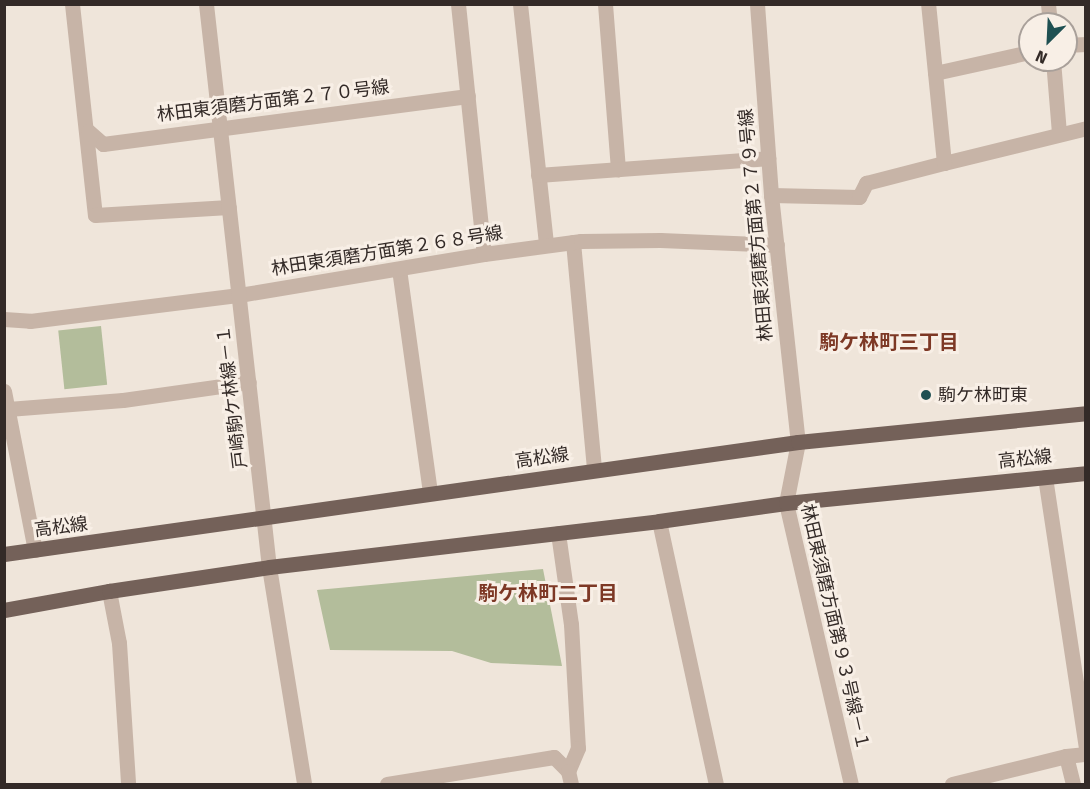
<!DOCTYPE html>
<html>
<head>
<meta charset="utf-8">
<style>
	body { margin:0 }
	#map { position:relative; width:1090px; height:789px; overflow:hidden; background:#efe5da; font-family:"Fira Sans","Noto Sans JP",sans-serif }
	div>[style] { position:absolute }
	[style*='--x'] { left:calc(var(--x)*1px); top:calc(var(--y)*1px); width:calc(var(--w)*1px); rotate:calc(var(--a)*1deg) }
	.green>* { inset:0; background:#b3bd9b; transform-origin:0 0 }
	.lane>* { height:15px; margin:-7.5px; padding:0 7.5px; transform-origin:7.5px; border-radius:7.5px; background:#c7b4a7 }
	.street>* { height:15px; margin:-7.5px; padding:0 7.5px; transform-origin:7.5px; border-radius:7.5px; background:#c7b4a7 }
	.primary>* { height:15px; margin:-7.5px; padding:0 7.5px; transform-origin:7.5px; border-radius:7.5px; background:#746159 }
	.dots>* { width:16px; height:16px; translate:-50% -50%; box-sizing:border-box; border:3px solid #f8efe6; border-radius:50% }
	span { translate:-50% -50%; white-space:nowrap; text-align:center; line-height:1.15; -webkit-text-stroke:6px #f8efe6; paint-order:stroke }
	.street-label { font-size:18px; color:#332a27 }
	.poi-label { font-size:18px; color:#332a27 }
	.left { translate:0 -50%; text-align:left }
	.neighbourhood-label { font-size:20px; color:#7d3825; font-weight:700 }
	.frame { position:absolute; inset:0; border:6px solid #332a27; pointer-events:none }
	.north { position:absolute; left:1018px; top:12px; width:60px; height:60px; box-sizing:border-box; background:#f8efe6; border:2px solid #a9a09a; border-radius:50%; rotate:204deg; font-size:16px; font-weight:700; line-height:24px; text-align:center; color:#332a27 }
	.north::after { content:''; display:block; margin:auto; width:21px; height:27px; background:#1f5052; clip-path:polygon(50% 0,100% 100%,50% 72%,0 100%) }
</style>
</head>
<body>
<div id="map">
	<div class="green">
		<i style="left:101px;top:326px;width:59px;height:43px;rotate:84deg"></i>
		<i style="clip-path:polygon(543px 569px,562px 666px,491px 663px,452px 651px,330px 650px,317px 590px)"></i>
	</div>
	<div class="lane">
		<i style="--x:72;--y:4;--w:212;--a:83.8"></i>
		<i style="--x:95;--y:215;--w:134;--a:-3.4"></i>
		<i style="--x:458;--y:4;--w:251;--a:84.1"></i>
		<i style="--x:520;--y:4;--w:242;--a:83.8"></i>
		<i style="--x:605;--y:4;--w:166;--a:85.5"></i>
		<i style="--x:1048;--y:4;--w:20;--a:84"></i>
		<i style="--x:1066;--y:45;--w:20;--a:-3"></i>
		<i style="--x:1053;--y:60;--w:73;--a:85.3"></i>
		<i style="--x:935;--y:73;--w:97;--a:-12.5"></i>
		<i style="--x:88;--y:131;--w:20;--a:41"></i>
		<i style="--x:103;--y:144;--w:368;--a:-7.5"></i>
		<i style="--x:944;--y:163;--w:146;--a:-13.8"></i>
		<i style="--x:538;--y:175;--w:231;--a:-4.2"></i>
		<i style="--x:573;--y:242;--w:229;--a:84.7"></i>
		<i style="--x:399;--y:269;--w:226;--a:82.1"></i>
		<i style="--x:4;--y:319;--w:26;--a:4"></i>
		<i style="--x:30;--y:321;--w:211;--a:-7.1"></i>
		<i style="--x:239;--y:295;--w:248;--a:-9.5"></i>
		<i style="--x:484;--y:254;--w:98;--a:-7.6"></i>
		<i style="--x:581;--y:241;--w:79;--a:-0.7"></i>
		<i style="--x:660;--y:240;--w:117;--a:2.4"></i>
		<i style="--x:4;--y:391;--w:162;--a:79"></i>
		<i style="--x:8;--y:409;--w:115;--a:-4.5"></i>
		<i style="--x:123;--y:400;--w:127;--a:-8.1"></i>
		<i style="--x:1045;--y:477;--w:273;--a:81.4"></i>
		<i style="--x:659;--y:521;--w:269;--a:77.8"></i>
		<i style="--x:558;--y:533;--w:92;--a:81.9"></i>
		<i style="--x:571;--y:624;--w:124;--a:86.8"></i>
		<i style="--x:578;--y:748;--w:25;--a:113"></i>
		<i style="--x:109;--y:591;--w:53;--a:79.1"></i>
		<i style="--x:119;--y:643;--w:141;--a:86.3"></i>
		<i style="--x:1066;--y:756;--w:29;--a:76"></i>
		<i style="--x:387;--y:784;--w:169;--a:-9.2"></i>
		<i style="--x:554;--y:757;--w:20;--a:45"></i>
		<i style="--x:568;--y:771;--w:13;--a:77"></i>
	</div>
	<div class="street">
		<i style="--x:206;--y:4;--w:567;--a:83.62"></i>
		<i style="--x:269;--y:567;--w:220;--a:80.8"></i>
		<i style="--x:757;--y:4;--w:192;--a:85.8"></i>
		<i style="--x:771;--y:195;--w:248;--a:83.8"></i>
		<i style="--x:798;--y:442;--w:62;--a:101.1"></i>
		<i style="--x:786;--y:503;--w:288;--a:77"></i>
		<i style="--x:771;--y:195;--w:88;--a:1.3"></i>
		<i style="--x:859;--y:197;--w:16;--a:-63"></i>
		<i style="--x:866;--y:183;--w:81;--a:-14.4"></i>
		<i style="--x:944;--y:163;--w:160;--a:-95.7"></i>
		<i style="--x:952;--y:784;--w:117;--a:-13.8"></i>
		<i style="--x:1066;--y:756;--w:20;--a:-6"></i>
	</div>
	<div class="primary">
		<i style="--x:4;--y:554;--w:802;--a:-8.03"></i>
		<i style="--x:798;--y:442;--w:289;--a:-5.7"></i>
		<i style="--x:4;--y:610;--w:107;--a:-10.3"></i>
		<i style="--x:109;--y:591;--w:162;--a:-8.5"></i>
		<i style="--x:269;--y:567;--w:393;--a:-6.7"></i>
		<i style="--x:659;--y:521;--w:128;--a:-8.1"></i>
		<i style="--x:786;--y:503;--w:301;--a:-5.7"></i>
	</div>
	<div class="dots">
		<i style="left:926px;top:395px;background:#1f5052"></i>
	</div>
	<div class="street-label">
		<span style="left:273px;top:101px;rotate:-7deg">林田東須磨方面第２７０号線</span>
		<span style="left:756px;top:225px;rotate:-95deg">林田東須磨方面第２７９号線</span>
		<span style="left:387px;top:251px;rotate:-9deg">林田東須磨方面第２６８号線</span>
		<span style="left:232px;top:397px;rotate:-97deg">戸崎駒ケ林線－１</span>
		<span style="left:542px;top:458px;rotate:-8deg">高松線</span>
		<span style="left:1025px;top:459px;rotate:-6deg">高松線</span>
		<span style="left:61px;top:527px;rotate:-7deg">高松線</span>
		<span style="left:835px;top:627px;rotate:77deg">林田東須磨方面第９３号線－１</span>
	</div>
	<div class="poi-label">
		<span class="left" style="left:938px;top:395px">駒ケ林町東</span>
	</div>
	<div class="neighbourhood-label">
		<span style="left:889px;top:342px">駒ケ林町三丁目</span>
		<span style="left:548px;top:593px">駒ケ林町二丁目</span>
	</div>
	<div class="frame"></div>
	<div class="north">N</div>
</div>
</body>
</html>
